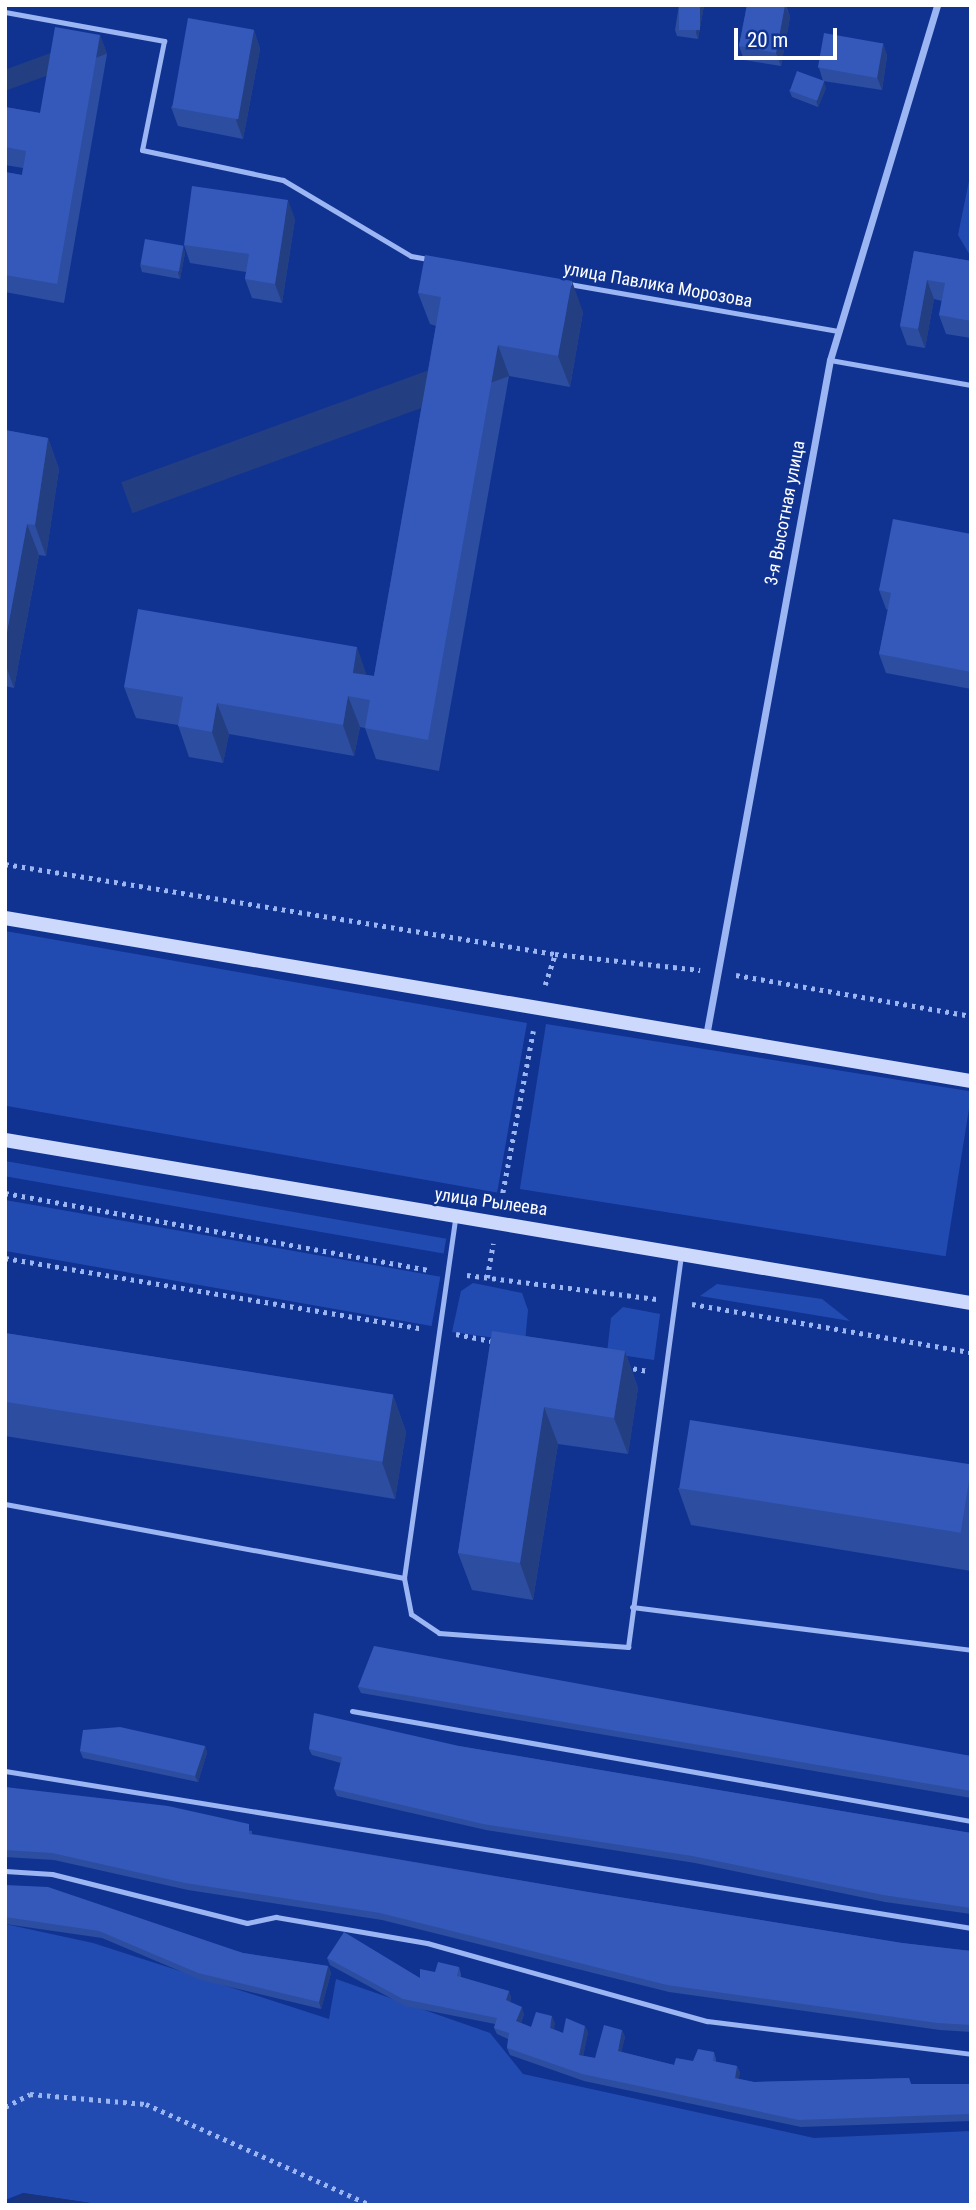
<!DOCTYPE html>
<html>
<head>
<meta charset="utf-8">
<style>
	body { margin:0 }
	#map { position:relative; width:976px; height:2210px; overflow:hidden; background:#103392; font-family:"Roboto Condensed",sans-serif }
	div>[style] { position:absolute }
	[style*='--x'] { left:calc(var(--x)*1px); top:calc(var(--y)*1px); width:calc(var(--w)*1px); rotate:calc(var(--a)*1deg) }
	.green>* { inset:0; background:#224bb2; transform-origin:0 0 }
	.water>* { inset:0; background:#19347c }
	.path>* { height:4.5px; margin-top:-2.25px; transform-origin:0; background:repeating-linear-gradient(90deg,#9cb5f3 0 3.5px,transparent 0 8.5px) }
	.lane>* { height:5px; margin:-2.5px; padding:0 2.5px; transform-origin:2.5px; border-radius:2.5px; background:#9cb5f3 }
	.street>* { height:7px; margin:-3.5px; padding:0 3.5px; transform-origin:3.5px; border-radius:3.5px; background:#9cb5f3 }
	.secondary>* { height:14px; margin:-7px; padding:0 7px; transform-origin:7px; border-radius:7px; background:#ccd9fd }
	.wall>* { inset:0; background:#2d4da0 }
	.shaded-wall>* { inset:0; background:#243e82; transform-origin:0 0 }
	.building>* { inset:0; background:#3459ba; transform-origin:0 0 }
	span { translate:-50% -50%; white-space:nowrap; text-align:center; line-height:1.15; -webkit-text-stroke:5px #103392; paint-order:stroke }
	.street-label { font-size:18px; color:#fff }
	.frame { position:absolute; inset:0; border:7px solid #fff; pointer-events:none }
	.scale { position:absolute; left:734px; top:28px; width:103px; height:32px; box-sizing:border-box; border:4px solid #fff; border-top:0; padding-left:9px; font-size:21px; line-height:24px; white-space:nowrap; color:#fff; -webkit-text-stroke:5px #103392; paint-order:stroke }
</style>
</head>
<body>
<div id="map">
	<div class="green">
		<i style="clip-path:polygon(971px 171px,971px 257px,958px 235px)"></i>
		<i style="left:5px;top:931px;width:530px;height:172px;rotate:10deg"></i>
		<i style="left:546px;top:1024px;width:431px;height:167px;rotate:9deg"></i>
		<i style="left:5px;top:1161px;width:448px;height:15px;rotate:10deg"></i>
		<i style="left:5px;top:1200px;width:442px;height:50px;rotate:10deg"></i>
		<i style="clip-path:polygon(473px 1283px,522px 1293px,528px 1310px,525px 1342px,452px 1332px,461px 1291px)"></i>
		<i style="clip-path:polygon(717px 1284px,822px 1299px,850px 1321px,700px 1296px)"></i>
		<i style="clip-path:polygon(623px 1307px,660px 1314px,654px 1360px,607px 1353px,611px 1318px)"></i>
		<i style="clip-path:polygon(5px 1924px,93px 1943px,329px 2019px,336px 1979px,490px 2033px,523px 2074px,814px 2138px,971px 2131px,971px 2205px,104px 2205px,23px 2193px,5px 2200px)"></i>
	</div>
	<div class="water">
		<i style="clip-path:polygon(23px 2193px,104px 2205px,5px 2205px)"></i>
	</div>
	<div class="path">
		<i style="--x:5;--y:864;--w:557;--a:9.29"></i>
		<i style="--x:555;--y:954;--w:146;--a:6.3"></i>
		<i style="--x:736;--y:975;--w:239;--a:9.9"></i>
		<i style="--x:545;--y:985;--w:33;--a:-72"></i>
		<i style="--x:5;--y:1193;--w:432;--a:10.3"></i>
		<i style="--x:501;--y:1201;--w:173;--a:-79.3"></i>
		<i style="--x:5;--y:1258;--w:421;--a:9.6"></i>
		<i style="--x:467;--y:1275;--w:191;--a:7.2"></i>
		<i style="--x:487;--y:1278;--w:35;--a:-80"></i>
		<i style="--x:692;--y:1304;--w:283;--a:9.8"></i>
		<i style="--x:456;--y:1334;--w:41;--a:11.3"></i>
		<i style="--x:625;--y:1367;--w:22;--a:10"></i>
		<i style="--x:5;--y:2107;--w:28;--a:-27"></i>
		<i style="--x:30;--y:2094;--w:116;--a:4.9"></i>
		<i style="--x:146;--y:2104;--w:247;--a:24.2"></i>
	</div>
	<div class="lane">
		<i style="--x:5;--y:12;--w:162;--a:10.3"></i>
		<i style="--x:164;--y:41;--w:111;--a:101.4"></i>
		<i style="--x:142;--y:150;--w:144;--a:12"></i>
		<i style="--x:283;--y:180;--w:149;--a:30.7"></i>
		<i style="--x:411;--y:256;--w:17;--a:10"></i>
		<i style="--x:569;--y:284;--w:273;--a:9.9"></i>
		<i style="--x:830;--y:360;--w:143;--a:10.1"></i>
		<i style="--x:5;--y:1504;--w:406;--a:10.5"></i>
		<i style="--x:404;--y:1578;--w:364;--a:-81.9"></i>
		<i style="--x:404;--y:1578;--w:37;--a:79"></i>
		<i style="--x:411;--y:1614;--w:34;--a:34"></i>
		<i style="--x:439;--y:1633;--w:190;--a:4.2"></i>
		<i style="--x:628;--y:1647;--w:394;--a:-82.3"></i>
		<i style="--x:632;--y:1607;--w:342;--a:7.2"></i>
		<i style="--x:352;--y:1711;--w:629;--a:10.08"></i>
		<i style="--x:5;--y:1771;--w:979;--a:9.23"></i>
		<i style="--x:5;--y:1871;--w:47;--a:3.7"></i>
		<i style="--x:52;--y:1874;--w:201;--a:14.1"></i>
		<i style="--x:247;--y:1923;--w:30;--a:-12"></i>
		<i style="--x:276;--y:1917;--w:153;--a:9.8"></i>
		<i style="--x:427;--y:1943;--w:291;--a:15.6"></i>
		<i style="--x:707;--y:2021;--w:266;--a:7.1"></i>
	</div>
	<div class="street">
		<i style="--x:706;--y:1036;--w:687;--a:-79.61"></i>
		<i style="--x:830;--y:360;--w:371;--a:-73.2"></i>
	</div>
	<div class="secondary">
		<i style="--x:5;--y:918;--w:980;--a:9.58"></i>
		<i style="--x:5;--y:1140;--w:980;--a:9.58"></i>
	</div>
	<div class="wall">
		<i style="clip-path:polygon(679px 5px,704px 5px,698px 39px,677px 36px,675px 30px)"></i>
		<i style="clip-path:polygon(747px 5px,786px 5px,790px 17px,781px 66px,744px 60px,739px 46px)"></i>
		<i style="clip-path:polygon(254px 30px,260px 49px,243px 139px,178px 126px,171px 107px)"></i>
		<i style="clip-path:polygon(100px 35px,107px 54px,64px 303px,5px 292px,5px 172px,22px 175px,23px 168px,5px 165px,5px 107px,40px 113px)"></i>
		<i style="clip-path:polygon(883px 43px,887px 56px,882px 90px,823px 81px,819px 68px)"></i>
		<i style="clip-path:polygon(826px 88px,818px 107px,792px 97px,789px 90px)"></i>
		<i style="clip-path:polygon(295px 219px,282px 303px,252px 298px,245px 279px,246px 272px,190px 263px,184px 245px)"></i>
		<i style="clip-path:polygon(183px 246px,185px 253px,180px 279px,142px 272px,140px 265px)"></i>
		<i style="clip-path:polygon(914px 251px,971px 261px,971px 338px,946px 334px,939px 315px,942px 301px,934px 299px,925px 348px,907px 345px,900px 326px)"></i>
		<i style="clip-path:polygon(418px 293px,583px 312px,570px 387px,509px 376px,439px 771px,376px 759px,365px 728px,360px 727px,354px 756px,229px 734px,223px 763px,189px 757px,178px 725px,136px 718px,124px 687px,367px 675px,374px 676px,436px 326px,430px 324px)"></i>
		<i style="clip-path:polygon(5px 430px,48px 438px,59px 469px,46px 556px,39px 555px,14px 688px,5px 686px)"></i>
		<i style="clip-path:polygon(971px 534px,971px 689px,886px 673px,879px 654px,888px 610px,886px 609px,879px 590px)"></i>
		<i style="clip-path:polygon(492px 1331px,625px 1351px,638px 1388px,628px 1454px,558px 1444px,533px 1600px,472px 1590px,458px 1553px)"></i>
		<i style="clip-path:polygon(5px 1333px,393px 1395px,406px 1432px,395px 1499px,5px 1436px)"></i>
		<i style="clip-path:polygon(971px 1466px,971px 1571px,691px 1525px,678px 1488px)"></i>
		<i style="clip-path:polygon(358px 1687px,971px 1756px,971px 1798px,361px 1693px)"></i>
		<i style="clip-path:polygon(205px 1746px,207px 1753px,198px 1782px,83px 1758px,80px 1751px)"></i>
		<i style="clip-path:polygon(459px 1746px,971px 1833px,971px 1914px,885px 1902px,695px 1863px,486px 1830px,337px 1796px,334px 1789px,341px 1763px,312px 1755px,309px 1749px)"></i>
		<i style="clip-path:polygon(5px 1787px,252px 1831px,252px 1834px,588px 1892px,902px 1943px,971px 1951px,971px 2032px,940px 2030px,669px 1992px,382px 1920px,188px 1890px,54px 1860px,5px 1857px)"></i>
		<i style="clip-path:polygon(5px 1885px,243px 1953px,328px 1966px,331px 1973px,321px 2009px,201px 1980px,102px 1938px,5px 1924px)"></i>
		<i style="clip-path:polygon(327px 1958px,420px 1978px,435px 1972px,459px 1967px,461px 1974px,461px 1977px,509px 1991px,511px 1998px,510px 2002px,524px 2014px,521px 2023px,531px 2027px,555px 2023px,553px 2029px,563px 2033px,588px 2032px,583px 2056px,595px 2058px,622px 2030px,625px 2037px,621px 2052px,674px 2065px,693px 2061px,714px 2052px,716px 2059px,716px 2062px,737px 2066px,740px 2073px,738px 2079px,754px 2082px,909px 2078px,911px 2084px,971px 2084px,971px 2121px,801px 2127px,584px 2081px,510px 2055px,507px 2048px,508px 2039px,497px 2034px,494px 2028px,495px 2024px,405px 2006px,330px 1965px)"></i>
	</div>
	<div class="shaded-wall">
		<i style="clip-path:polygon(700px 5px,704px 5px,698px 39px,696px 33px)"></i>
		<i style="clip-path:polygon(785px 5px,790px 17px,781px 66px,776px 53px)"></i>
		<i style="clip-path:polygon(254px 30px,260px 49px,243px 139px,236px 120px)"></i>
		<i style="left:100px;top:35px;width:20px;height:253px;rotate:70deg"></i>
		<i style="clip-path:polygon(883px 43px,887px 56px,882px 90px,877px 77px)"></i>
		<i style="clip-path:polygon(824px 81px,826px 88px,818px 107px,816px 100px)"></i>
		<i style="clip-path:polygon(288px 200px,295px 219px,282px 303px,275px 284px)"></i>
		<i style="clip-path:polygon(183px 246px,185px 253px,180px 279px,178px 273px)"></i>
		<i style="clip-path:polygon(927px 280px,934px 299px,925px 348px,918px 329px)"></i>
		<i style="clip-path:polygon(572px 281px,583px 312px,570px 387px,558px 356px)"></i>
		<i style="left:498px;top:345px;width:33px;height:401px;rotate:70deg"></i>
		<i style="clip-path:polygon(48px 438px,59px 469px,46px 556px,35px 525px)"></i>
		<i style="clip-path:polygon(27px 524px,39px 555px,14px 688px,5px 663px,5px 643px)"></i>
		<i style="clip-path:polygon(357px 647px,368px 679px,353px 673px)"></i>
		<i style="clip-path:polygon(348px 696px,360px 727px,354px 756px,343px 725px)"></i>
		<i style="clip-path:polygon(217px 703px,229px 734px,223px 763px,212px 732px)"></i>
		<i style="clip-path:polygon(625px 1351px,638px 1388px,628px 1454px,614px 1418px)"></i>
		<i style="clip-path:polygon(393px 1395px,406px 1432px,395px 1499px,382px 1462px)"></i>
		<i style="clip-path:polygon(544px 1407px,558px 1444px,533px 1600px,520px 1563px)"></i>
		<i style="clip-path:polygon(205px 1746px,207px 1753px,198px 1782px,195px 1776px)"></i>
		<i style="clip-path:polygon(328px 1966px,331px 1973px,321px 2009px,319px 2002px)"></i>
		<i style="clip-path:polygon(509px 1991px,511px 1998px,508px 2007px,506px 2000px)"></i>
		<i style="clip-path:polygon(522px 2007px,524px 2014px,519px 2028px,516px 2021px)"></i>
		<i style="clip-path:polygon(552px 2016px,555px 2023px,553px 2035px,550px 2028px)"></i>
		<i style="clip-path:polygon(585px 2026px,588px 2032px,582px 2062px,579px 2055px)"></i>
		<i style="clip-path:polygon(622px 2030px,625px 2037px,620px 2058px,618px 2051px)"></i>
		<i style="clip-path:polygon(737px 2066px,740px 2073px,737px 2085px,735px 2078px)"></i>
	</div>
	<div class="building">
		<i style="left:679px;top:5px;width:21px;height:25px"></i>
		<i style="clip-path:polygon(747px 5px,785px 5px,776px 53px,739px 46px)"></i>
		<i style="left:188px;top:18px;width:67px;height:91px;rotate:10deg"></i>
		<i style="clip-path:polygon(55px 27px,100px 35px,57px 284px,5px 275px,5px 172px,22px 175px,26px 151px,5px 147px,5px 107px,40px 113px)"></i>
		<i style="left:824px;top:33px;width:60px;height:35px;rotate:10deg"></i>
		<i style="left:797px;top:71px;width:29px;height:21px;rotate:20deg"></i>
		<i style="clip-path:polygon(192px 186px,288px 200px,275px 284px,245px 279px,249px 254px,184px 245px)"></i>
		<i style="left:145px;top:239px;width:39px;height:26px;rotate:10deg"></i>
		<i style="clip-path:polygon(914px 251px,971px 261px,971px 321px,939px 315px,945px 283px,927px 280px,918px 329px,900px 326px)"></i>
		<i style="clip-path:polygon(425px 255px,572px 281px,558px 356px,498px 345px,428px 740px,365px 728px,370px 700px,348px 696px,343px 725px,217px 703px,212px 732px,178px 726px,183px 697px,124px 687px,138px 609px,357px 647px,353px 673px,374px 676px,441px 297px,418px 293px)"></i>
		<i style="clip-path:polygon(5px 430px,48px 438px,35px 525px,27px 524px,5px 643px)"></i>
		<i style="clip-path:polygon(893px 519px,971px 534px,971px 672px,879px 654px,891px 593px,879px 590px)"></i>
		<i style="clip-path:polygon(492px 1331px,625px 1351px,614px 1418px,544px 1407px,520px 1563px,458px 1553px)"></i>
		<i style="left:5px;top:1333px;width:393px;height:68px;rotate:9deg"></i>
		<i style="left:690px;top:1420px;width:285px;height:69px;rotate:9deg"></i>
		<i style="clip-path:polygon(374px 1646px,971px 1756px,971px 1791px,358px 1687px)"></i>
		<i style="clip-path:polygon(314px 1713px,459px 1746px,971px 1833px,971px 1908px,883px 1895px,692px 1856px,483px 1824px,334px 1789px,342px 1757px,309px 1749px)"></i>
		<i style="clip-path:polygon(120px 1727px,205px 1746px,195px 1776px,80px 1751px,83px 1730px)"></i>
		<i style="clip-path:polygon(5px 1787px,168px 1806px,249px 1824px,249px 1834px,588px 1892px,902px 1943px,971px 1951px,971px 2025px,937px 2023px,667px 1985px,380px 1913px,185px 1883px,52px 1853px,5px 1850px)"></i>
		<i style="clip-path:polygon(5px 1885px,48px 1887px,243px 1953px,328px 1966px,319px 2002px,198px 1973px,99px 1931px,5px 1917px)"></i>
		<i style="clip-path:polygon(344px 1932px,420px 1978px,420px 1969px,435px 1972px,438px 1962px,459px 1967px,457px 1976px,509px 1991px,506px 2000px,522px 2007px,516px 2021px,531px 2027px,536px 2012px,552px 2016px,550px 2028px,563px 2033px,566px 2018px,585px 2026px,579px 2055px,595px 2058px,604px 2025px,622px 2030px,618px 2051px,674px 2065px,676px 2058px,693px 2061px,698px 2049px,714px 2052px,713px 2061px,737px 2066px,735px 2078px,754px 2082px,909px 2078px,911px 2084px,971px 2084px,971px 2114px,799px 2120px,582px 2074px,507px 2048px,509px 2033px,494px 2028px,497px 2018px,403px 1999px,327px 1958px)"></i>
	</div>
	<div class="street-label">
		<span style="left:658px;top:285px;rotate:10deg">улица Павлика Морозова</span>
		<span style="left:785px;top:513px;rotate:-79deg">3-я Высотная улица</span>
		<span style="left:491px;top:1202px;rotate:8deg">улица Рылеева</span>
	</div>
	<div class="frame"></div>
	<div class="scale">20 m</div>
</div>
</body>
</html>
